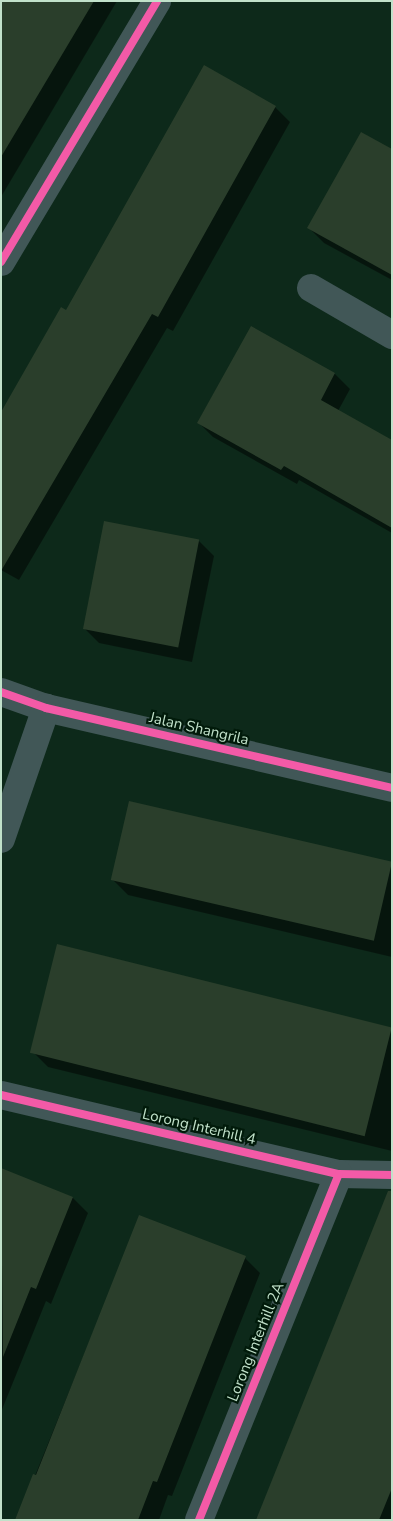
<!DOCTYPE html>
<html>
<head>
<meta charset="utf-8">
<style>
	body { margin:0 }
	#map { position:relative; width:393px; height:1521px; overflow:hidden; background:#0d291a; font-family:"Nunito Sans",sans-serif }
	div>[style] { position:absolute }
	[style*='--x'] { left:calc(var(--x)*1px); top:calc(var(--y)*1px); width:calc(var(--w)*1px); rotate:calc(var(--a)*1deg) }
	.shadow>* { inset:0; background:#0007 }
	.building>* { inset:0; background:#2a3e2b; transform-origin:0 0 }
	.street>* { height:28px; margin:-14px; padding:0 14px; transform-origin:14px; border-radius:14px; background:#415757 }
	.cycleway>* { height:8px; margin:-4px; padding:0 4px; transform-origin:4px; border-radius:4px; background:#f35aa7 }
	span { translate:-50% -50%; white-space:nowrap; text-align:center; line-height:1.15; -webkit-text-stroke:4.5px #011a0a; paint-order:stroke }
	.street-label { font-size:15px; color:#c1e1ca }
	.frame { position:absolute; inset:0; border:2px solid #c1e1ca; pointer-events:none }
</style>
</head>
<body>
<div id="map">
	<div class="shadow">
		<i style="clip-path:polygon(1px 1px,117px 1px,1px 197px)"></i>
		<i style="clip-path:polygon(275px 107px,290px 122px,173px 331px,167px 328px,19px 580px,1px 570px,66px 312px)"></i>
		<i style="clip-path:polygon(392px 151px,392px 280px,324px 243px,309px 228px)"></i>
		<i style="clip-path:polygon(251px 328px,335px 374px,350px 389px,338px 411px,392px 442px,392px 533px,299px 480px,297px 484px,213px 437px,198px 422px)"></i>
		<i style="clip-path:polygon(105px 522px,199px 541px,214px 556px,192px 662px,99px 643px,84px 628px)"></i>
		<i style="clip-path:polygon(392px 863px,392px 957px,128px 895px,113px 880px)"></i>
		<i style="clip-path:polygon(392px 1027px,392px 1151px,48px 1067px,33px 1052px)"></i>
		<i style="clip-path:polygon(1px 1169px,73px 1198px,88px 1213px,51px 1304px,46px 1301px,1px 1412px)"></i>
		<i style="clip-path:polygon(140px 1217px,245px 1258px,260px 1273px,172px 1496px,168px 1495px,159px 1520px,17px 1520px)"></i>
		<i style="clip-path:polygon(392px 1241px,392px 1520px,257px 1520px)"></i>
	</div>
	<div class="building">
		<i style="clip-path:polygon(1px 1px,94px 1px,1px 157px)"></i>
		<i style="clip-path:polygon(204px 65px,276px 106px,158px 317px,152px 314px,1px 571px,1px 412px,61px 307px,66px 310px)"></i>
		<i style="clip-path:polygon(361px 132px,392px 149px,392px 275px,307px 228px)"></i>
		<i style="clip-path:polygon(251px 326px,335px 373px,321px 400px,392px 440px,392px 528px,284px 466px,281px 470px,197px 423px)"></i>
		<i style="left:104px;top:521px;width:97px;height:110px;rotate:11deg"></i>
		<i style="left:129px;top:801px;width:270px;height:81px;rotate:13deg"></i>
		<i style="left:57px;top:944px;width:345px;height:112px;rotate:14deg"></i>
		<i style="clip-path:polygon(1px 1168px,73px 1197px,36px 1289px,31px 1287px,3px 1357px)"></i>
		<i style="clip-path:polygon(388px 1191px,392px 1191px,392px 1488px,379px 1520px,256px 1520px)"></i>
		<i style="clip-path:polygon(139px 1215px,246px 1256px,157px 1482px,153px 1481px,138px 1520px,15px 1520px,33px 1474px,36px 1475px)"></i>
	</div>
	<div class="street">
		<i style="--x:1;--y:262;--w:304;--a:-59.1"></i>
		<i style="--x:311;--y:288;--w:94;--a:30.1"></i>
		<i style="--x:1;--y:692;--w:48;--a:19.6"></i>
		<i style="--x:46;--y:708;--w:355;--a:13"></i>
		<i style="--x:1;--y:839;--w:139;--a:-71"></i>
		<i style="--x:1;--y:1095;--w:347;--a:13.2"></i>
		<i style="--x:339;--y:1174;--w:53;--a:1.1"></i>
		<i style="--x:199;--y:1520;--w:373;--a:-68"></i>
	</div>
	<div class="cycleway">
		<i style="--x:1;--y:262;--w:304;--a:-59.1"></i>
		<i style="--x:1;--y:692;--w:48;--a:19.6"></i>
		<i style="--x:46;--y:708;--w:355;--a:13"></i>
		<i style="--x:1;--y:1095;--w:347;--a:13.2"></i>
		<i style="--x:339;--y:1174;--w:53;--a:1.1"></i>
		<i style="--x:199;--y:1520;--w:373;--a:-68"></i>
	</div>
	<div class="street-label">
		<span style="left:199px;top:729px;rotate:13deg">Jalan Shangrila</span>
		<span style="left:199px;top:1127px;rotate:13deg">Lorong Interhill 4</span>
		<span style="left:256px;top:1342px;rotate:-68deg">Lorong Interhill 2A</span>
	</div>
	<div class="frame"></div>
</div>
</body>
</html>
